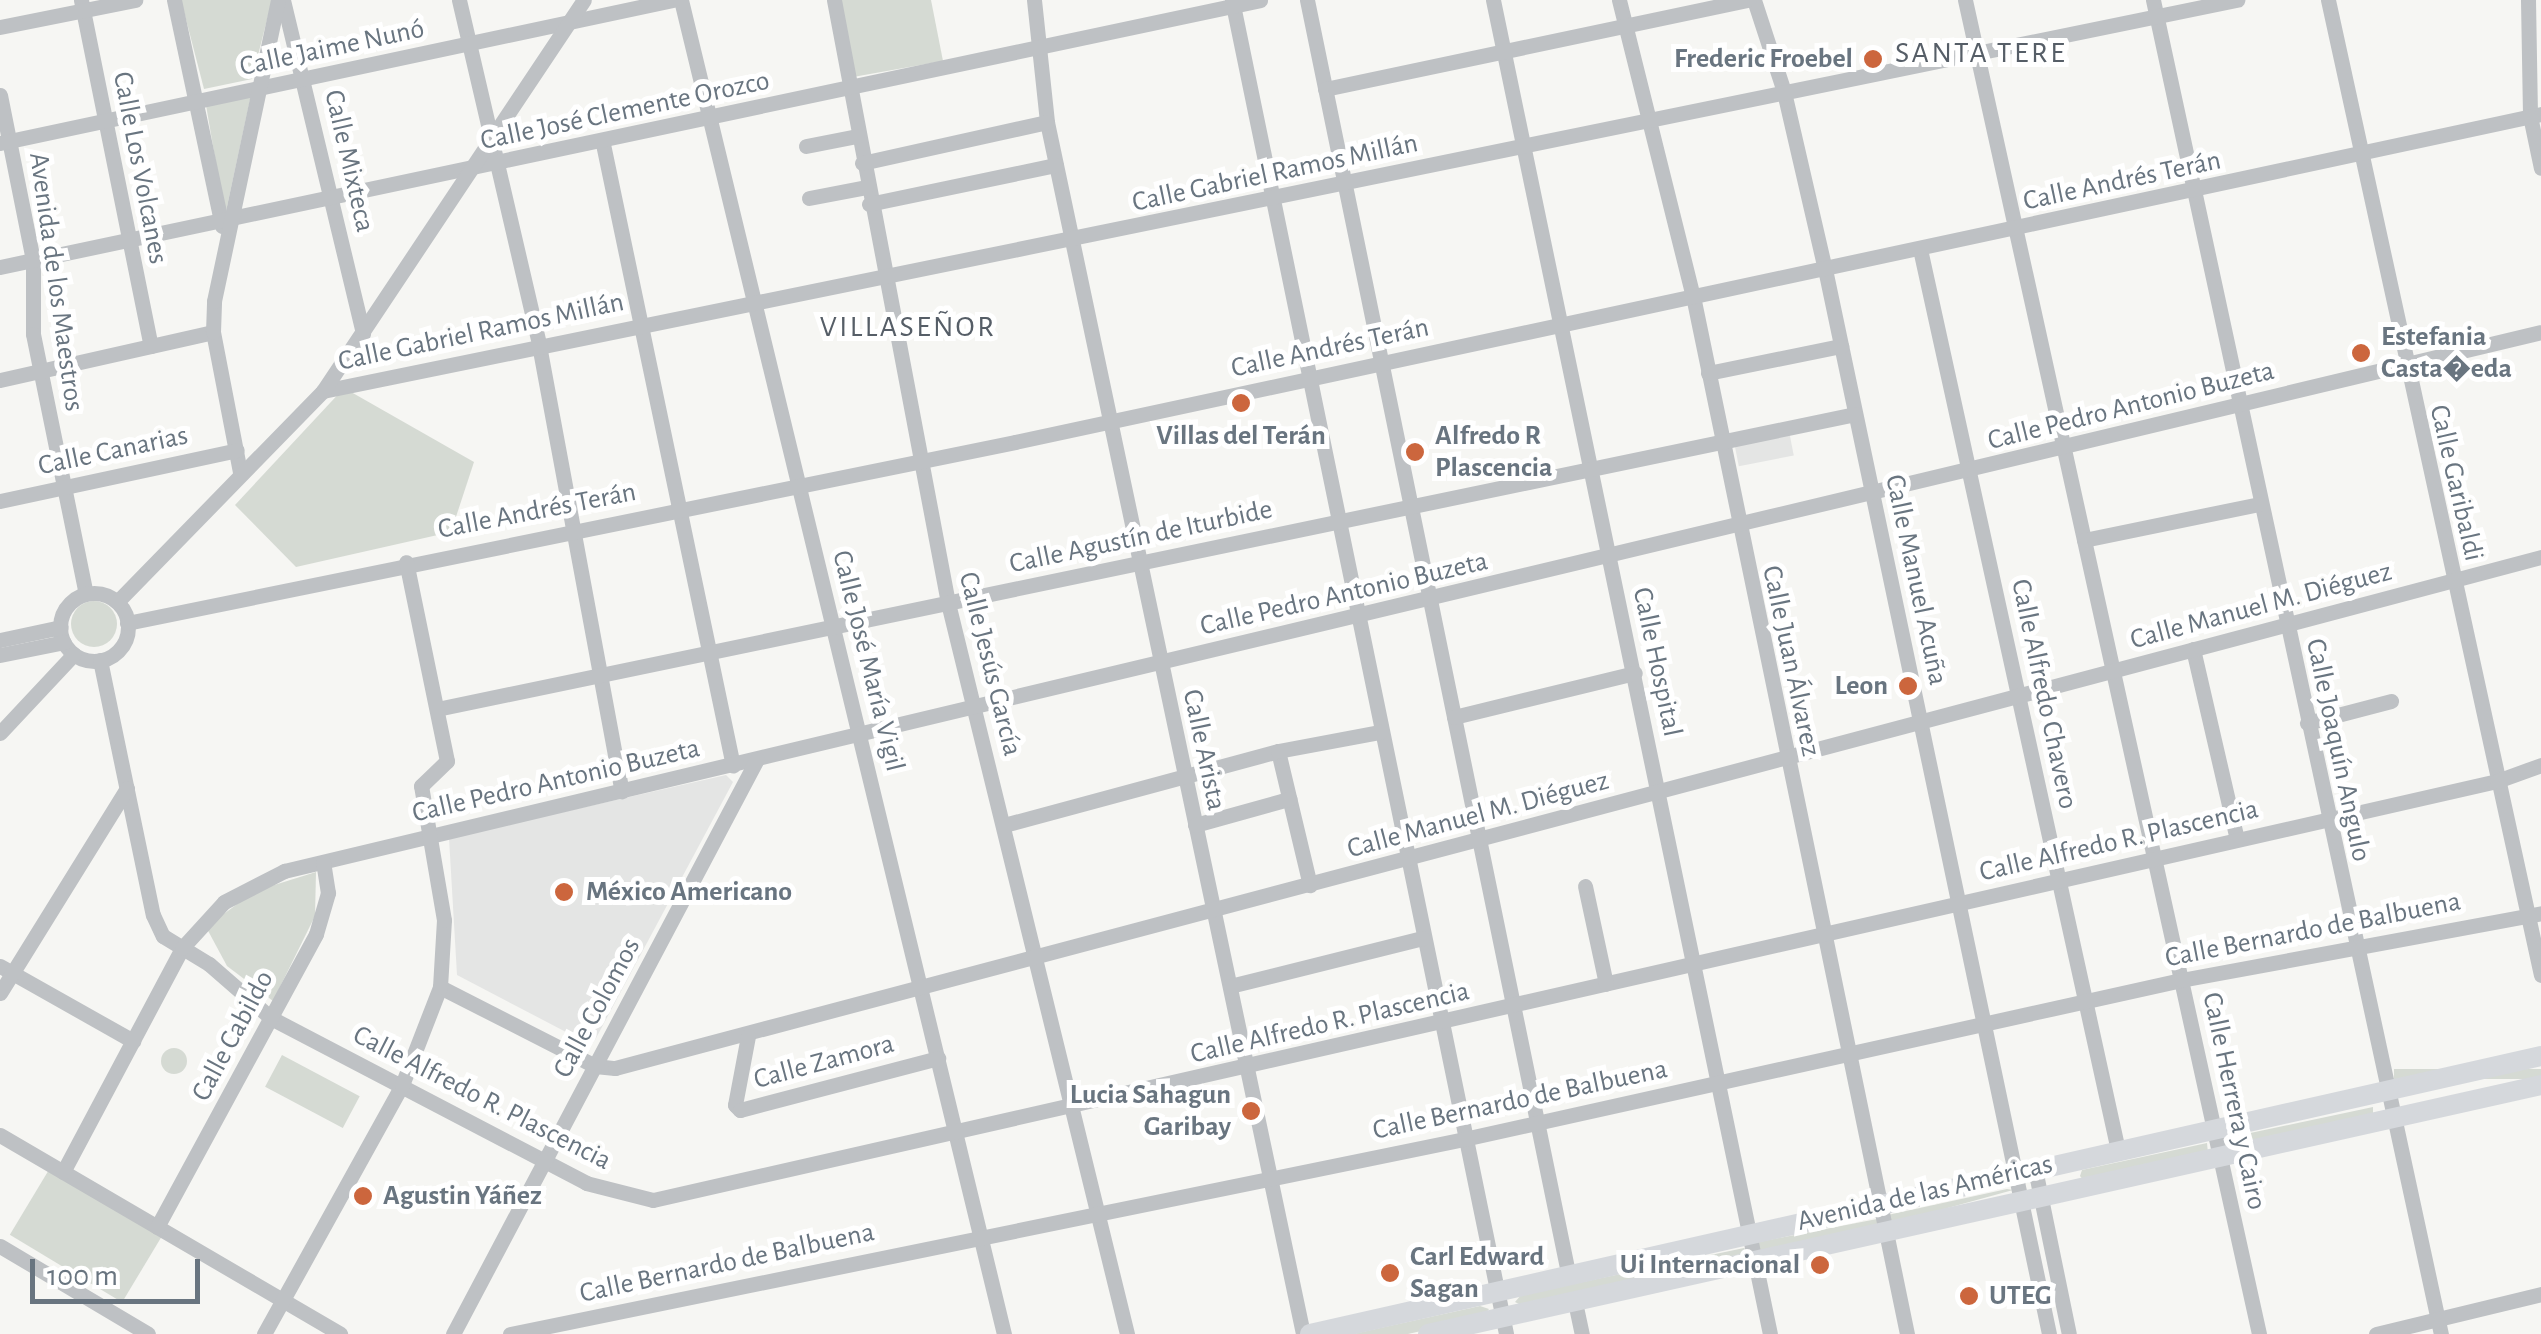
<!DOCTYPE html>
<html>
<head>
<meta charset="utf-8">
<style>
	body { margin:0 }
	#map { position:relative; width:2541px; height:1334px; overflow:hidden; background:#f6f6f3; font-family:"Alegreya Sans",sans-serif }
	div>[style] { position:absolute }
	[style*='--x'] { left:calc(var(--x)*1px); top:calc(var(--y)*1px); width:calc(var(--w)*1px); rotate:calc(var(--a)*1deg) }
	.built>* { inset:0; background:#e4e5e4; transform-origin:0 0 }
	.green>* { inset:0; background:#d5dad3; transform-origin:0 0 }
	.round { border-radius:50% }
	.minor>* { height:15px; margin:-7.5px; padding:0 7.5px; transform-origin:7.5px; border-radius:7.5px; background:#bec1c4 }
	.minor>.ring { margin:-7.5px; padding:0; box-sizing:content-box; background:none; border:15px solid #bec1c4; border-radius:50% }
	.major>* { height:20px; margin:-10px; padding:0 10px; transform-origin:10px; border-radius:10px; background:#d5d8dc }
	.dots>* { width:28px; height:28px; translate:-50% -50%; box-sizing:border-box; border:5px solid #fff; border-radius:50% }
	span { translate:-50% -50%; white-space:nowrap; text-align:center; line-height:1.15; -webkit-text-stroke:10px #fff; paint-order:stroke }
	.street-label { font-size:28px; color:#697580 }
	.poi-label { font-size:28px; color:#697580; font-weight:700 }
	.right { translate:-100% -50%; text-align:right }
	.left { translate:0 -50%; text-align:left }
	.neighbourhood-label { font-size:30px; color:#565e67; letter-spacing:2.5px }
	.scale { position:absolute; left:30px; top:1259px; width:170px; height:45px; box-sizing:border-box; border:5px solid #697580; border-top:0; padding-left:12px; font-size:30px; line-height:35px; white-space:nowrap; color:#697580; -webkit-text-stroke:8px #fff; paint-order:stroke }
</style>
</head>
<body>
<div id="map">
	<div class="built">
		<i style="left:1789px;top:431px;width:25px;height:56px;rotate:79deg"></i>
		<i style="clip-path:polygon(726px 775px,733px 782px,595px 1040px,587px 1043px,457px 975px,449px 838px)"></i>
	</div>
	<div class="green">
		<i style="clip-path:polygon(181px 0,272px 0,252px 79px,204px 89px)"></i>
		<i style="clip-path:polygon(840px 0,931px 0,943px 61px,853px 77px)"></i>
		<i style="clip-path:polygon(251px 95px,225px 216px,206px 105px)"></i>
		<i style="clip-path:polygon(344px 388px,474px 462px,451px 532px,296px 567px,235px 505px)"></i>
		<i class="round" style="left:71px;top:601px;width:46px;height:46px"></i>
		<i style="clip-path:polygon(316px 872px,315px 916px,273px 1001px,227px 966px,206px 927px,255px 891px)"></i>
		<i class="round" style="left:161px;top:1048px;width:26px;height:26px"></i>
		<i style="left:282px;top:1055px;width:88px;height:36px;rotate:28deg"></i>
		<i style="left:2541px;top:1069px;width:10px;height:147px;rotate:90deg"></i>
		<i style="clip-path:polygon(2373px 1107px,2373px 1116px,2226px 1149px,2222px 1139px)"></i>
		<i style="clip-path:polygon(2207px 1143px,2208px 1153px,2084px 1181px,2080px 1176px,2082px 1170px)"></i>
		<i style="left:50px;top:1168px;width:131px;height:78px;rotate:31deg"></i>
		<i style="clip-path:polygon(2013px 1190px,1886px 1225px,1883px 1216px,2007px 1189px)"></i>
		<i style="left:1877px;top:1219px;width:10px;height:122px;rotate:79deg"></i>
		<i style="clip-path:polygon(1744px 1248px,1749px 1252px,1523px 1306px,1515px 1302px,1521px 1295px)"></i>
		<i style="clip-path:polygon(1480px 1306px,1489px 1309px,1483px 1317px,1408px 1334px,1353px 1334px)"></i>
	</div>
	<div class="minor">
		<i style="--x:81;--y:0;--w:353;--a:78.6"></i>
		<i style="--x:174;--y:0;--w:231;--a:78"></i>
		<i style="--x:283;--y:0;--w:343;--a:76.5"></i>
		<i style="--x:459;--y:0;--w:354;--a:76.9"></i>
		<i style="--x:539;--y:345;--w:454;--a:79.5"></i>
		<i style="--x:681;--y:0;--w:1373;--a:76.39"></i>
		<i style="--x:834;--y:0;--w:614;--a:79.29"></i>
		<i style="--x:948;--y:603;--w:753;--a:76.24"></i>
		<i style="--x:1034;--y:0;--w:123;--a:83.9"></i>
		<i style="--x:1047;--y:122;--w:1239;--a:78.07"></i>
		<i style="--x:1232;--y:0;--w:1362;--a:78.39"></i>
		<i style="--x:1307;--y:0;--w:1299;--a:78.41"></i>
		<i style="--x:1493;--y:0;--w:1362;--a:78.27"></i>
		<i style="--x:1619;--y:0;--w:305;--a:76"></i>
		<i style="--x:1693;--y:296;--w:1060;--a:78.35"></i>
		<i style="--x:1754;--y:0;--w:97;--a:71.9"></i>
		<i style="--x:1784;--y:92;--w:182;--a:77"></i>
		<i style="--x:1825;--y:269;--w:1088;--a:78.12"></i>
		<i style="--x:1965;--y:0;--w:1366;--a:77.57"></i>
		<i style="--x:2153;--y:0;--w:1365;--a:77.82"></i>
		<i style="--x:2328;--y:0;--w:998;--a:77.68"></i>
		<i style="--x:2528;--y:0;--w:116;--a:89"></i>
		<i style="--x:2530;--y:116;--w:53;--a:78.1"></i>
		<i style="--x:0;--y:27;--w:138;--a:-11.3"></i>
		<i style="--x:1325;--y:89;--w:433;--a:-11.9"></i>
		<i style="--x:0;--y:95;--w:168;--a:78.7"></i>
		<i style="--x:33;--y:260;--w:74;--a:90"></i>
		<i style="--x:33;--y:334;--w:265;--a:78.5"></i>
		<i style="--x:0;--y:143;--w:688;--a:-12"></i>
		<i style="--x:603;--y:144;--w:635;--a:78.19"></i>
		<i style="--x:806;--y:146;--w:52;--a:-11.1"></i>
		<i style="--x:862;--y:163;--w:189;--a:-12.5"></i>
		<i style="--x:809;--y:198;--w:58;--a:-10.9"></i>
		<i style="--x:869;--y:204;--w:191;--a:-11.8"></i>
		<i style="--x:1920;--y:249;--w:922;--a:77.61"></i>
		<i style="--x:0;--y:267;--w:1288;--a:-11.96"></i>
		<i style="--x:1708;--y:373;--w:136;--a:-11.5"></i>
		<i style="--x:0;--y:380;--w:218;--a:-12.7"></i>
		<i style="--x:323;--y:391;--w:1954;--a:-11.55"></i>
		<i style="--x:240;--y:472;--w:143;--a:-100.9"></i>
		<i style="--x:213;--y:332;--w:31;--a:-88"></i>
		<i style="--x:214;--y:301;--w:308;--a:-78"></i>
		<i style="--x:0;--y:501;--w:242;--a:-12.1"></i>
		<i style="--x:2084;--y:540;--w:179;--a:-11.6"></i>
		<i class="ring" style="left:60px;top:593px;width:53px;height:53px"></i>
		<i style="--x:117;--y:602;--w:295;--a:-45.7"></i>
		<i style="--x:323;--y:391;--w:470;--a:-56.3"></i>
		<i style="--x:127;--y:623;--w:906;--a:-11.52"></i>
		<i style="--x:1015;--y:442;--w:1561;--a:-12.13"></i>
		<i style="--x:0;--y:640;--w:62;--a:-12"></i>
		<i style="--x:2193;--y:649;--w:195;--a:77"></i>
		<i style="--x:0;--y:655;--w:65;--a:-11.5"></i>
		<i style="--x:100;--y:660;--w:260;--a:78.3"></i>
		<i style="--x:153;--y:915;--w:23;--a:65"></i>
		<i style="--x:163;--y:936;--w:54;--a:31.3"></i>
		<i style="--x:209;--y:964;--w:82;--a:41.1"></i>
		<i style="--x:271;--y:1018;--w:356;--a:27.6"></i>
		<i style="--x:586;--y:1183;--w:69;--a:14.2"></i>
		<i style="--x:653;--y:1200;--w:1891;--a:-12.8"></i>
		<i style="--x:2497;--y:781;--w:47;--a:-20"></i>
		<i style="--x:437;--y:709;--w:1448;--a:-11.75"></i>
		<i style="--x:1454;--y:717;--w:186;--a:-13.7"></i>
		<i style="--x:2307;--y:723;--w:87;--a:-14.7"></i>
		<i style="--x:0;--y:733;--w:108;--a:-46.9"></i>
		<i style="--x:1278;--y:751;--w:138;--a:76.6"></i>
		<i style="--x:1004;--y:825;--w:284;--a:-15.1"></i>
		<i style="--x:1278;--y:751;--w:104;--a:-10.6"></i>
		<i style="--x:1195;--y:825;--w:98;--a:-15.5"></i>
		<i style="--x:1585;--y:886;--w:100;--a:77.9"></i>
		<i style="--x:0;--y:966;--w:153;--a:29.4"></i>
		<i style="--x:1230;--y:986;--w:198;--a:-14"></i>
		<i style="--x:440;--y:987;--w:174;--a:27"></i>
		<i style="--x:595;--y:1066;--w:20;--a:6"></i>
		<i style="--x:615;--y:1068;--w:1993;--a:-14.86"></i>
		<i style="--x:0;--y:993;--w:241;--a:-58.2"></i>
		<i style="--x:748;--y:1036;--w:70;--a:100.7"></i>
		<i style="--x:735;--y:1105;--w:7;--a:45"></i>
		<i style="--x:740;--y:1110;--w:205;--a:-14.7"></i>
		<i style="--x:0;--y:1135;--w:394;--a:30.3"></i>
		<i style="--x:2035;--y:1169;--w:168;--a:78.4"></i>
		<i style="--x:63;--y:1172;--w:254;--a:-62"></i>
		<i style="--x:182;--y:948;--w:62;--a:-47.6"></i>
		<i style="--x:224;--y:902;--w:68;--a:-27.3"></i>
		<i style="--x:284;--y:871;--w:2320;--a:-13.43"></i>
		<i style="--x:157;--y:1227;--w:333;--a:-61.5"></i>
		<i style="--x:316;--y:934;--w:43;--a:-73.7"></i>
		<i style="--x:328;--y:893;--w:31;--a:-99"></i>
		<i style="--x:0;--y:1246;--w:172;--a:30.7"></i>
		<i style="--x:1575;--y:1302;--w:33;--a:78"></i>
		<i style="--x:264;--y:1334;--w:285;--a:-61"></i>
		<i style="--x:402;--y:1085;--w:105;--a:-68.8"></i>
		<i style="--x:440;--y:987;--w:67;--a:-86.6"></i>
		<i style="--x:444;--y:920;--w:136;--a:-99.7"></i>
		<i style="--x:421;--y:786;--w:36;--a:-44"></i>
		<i style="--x:447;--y:761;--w:203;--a:-101.6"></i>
		<i style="--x:453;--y:1334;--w:650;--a:-62.13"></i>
		<i style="--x:510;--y:1334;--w:974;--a:-11.55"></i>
		<i style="--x:1464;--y:1139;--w:734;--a:-12.5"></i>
		<i style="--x:2181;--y:980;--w:366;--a:-10.5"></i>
		<i style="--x:2376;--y:1334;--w:170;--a:-13.6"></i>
	</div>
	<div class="major">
		<i style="--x:1310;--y:1334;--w:1262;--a:-12.73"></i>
		<i style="--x:1428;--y:1334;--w:1141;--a:-12.61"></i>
	</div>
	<div class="dots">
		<i style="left:1873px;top:59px;background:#cc663d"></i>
		<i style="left:2361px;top:353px;background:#cc663d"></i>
		<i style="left:1241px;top:403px;background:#cc663d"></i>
		<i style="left:1415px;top:452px;background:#cc663d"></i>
		<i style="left:1908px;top:686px;background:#cc663d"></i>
		<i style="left:564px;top:892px;background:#cc663d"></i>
		<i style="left:1251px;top:1111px;background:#cc663d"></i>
		<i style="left:363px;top:1196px;background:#cc663d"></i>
		<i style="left:1820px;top:1265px;background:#cc663d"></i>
		<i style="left:1390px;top:1273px;background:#cc663d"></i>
		<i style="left:1969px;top:1296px;background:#cc663d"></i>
	</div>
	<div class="street-label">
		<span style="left:332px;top:48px;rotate:-12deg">Calle Jaime Nunó</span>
		<span style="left:625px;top:111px;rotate:-12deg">Calle José Clemente Orozco</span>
		<span style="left:349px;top:161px;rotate:77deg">Calle Mixteca</span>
		<span style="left:140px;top:168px;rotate:79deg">Calle Los Volcanes</span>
		<span style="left:1275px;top:173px;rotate:-12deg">Calle Gabriel Ramos Millán</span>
		<span style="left:2122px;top:181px;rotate:-12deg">Calle Andrés Terán</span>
		<span style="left:56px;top:282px;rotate:82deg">Avenida de los Maestros</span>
		<span style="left:481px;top:332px;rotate:-12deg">Calle Gabriel Ramos Millán</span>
		<span style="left:1330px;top:348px;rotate:-12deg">Calle Andrés Terán</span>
		<span style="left:2131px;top:406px;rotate:-14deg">Calle Pedro Antonio Buzeta</span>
		<span style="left:113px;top:451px;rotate:-12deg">Calle Canarias</span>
		<span style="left:2456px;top:483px;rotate:77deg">Calle Garibaldi</span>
		<span style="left:537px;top:511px;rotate:-11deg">Calle Andrés Terán</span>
		<span style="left:1141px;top:537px;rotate:-12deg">Calle Agustín de Iturbide</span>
		<span style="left:1916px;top:580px;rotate:78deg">Calle Manuel Acuña</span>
		<span style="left:1344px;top:594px;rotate:-13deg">Calle Pedro Antonio Buzeta</span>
		<span style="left:2261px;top:606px;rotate:-15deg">Calle Manuel M. Diéguez</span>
		<span style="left:868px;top:661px;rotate:76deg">Calle José María Vigil</span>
		<span style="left:1791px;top:661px;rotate:78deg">Calle Juan Álvarez</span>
		<span style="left:1657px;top:662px;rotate:78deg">Calle Hospital</span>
		<span style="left:990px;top:664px;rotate:76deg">Calle Jesús García</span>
		<span style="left:2044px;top:694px;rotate:78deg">Calle Alfredo Chavero</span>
		<span style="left:1204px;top:750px;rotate:78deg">Calle Arista</span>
		<span style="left:2338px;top:750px;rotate:78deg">Calle Joaquín Angulo</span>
		<span style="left:556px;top:781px;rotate:-13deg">Calle Pedro Antonio Buzeta</span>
		<span style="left:1478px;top:815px;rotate:-15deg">Calle Manuel M. Diéguez</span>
		<span style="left:2119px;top:841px;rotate:-13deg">Calle Alfredo R. Plascencia</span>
		<span style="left:2313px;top:930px;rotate:-11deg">Calle Bernardo de Balbuena</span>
		<span style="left:597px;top:1008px;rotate:-62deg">Calle Colomos</span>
		<span style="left:1330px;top:1023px;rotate:-13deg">Calle Alfredo R. Plascencia</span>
		<span style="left:233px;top:1036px;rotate:-62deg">Calle Cabildo</span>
		<span style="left:824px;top:1062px;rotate:-15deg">Calle Zamora</span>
		<span style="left:482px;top:1098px;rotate:27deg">Calle Alfredo R. Plascencia</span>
		<span style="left:1520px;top:1100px;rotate:-12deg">Calle Bernardo de Balbuena</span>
		<span style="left:2234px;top:1101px;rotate:78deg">Calle Herrera y Cairo</span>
		<span style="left:1925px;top:1193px;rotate:-13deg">Avenida de las Américas</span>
		<span style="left:727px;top:1263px;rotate:-12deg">Calle Bernardo de Balbuena</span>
	</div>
	<div class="poi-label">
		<span class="right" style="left:1853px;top:59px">Frederic Froebel</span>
		<span class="left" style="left:2381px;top:353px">Estefania<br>Casta�eda</span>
		<span style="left:1241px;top:436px">Villas del Terán</span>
		<span class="left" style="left:1435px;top:452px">Alfredo R<br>Plascencia</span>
		<span class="right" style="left:1888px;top:686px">Leon</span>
		<span class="left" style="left:586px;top:892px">México Americano</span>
		<span class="right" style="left:1231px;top:1111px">Lucia Sahagun<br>Garibay</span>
		<span class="left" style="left:383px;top:1196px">Agustin Yáñez</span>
		<span class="left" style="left:1410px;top:1273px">Carl Edward<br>Sagan</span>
		<span class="right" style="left:1800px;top:1265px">Ui Internacional</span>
		<span class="left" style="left:1989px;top:1296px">UTEG</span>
	</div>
	<div class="neighbourhood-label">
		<span style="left:1981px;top:53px">SANTA TERE</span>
		<span style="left:908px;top:327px">VILLASEÑOR</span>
	</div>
	<div class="scale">100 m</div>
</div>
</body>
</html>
